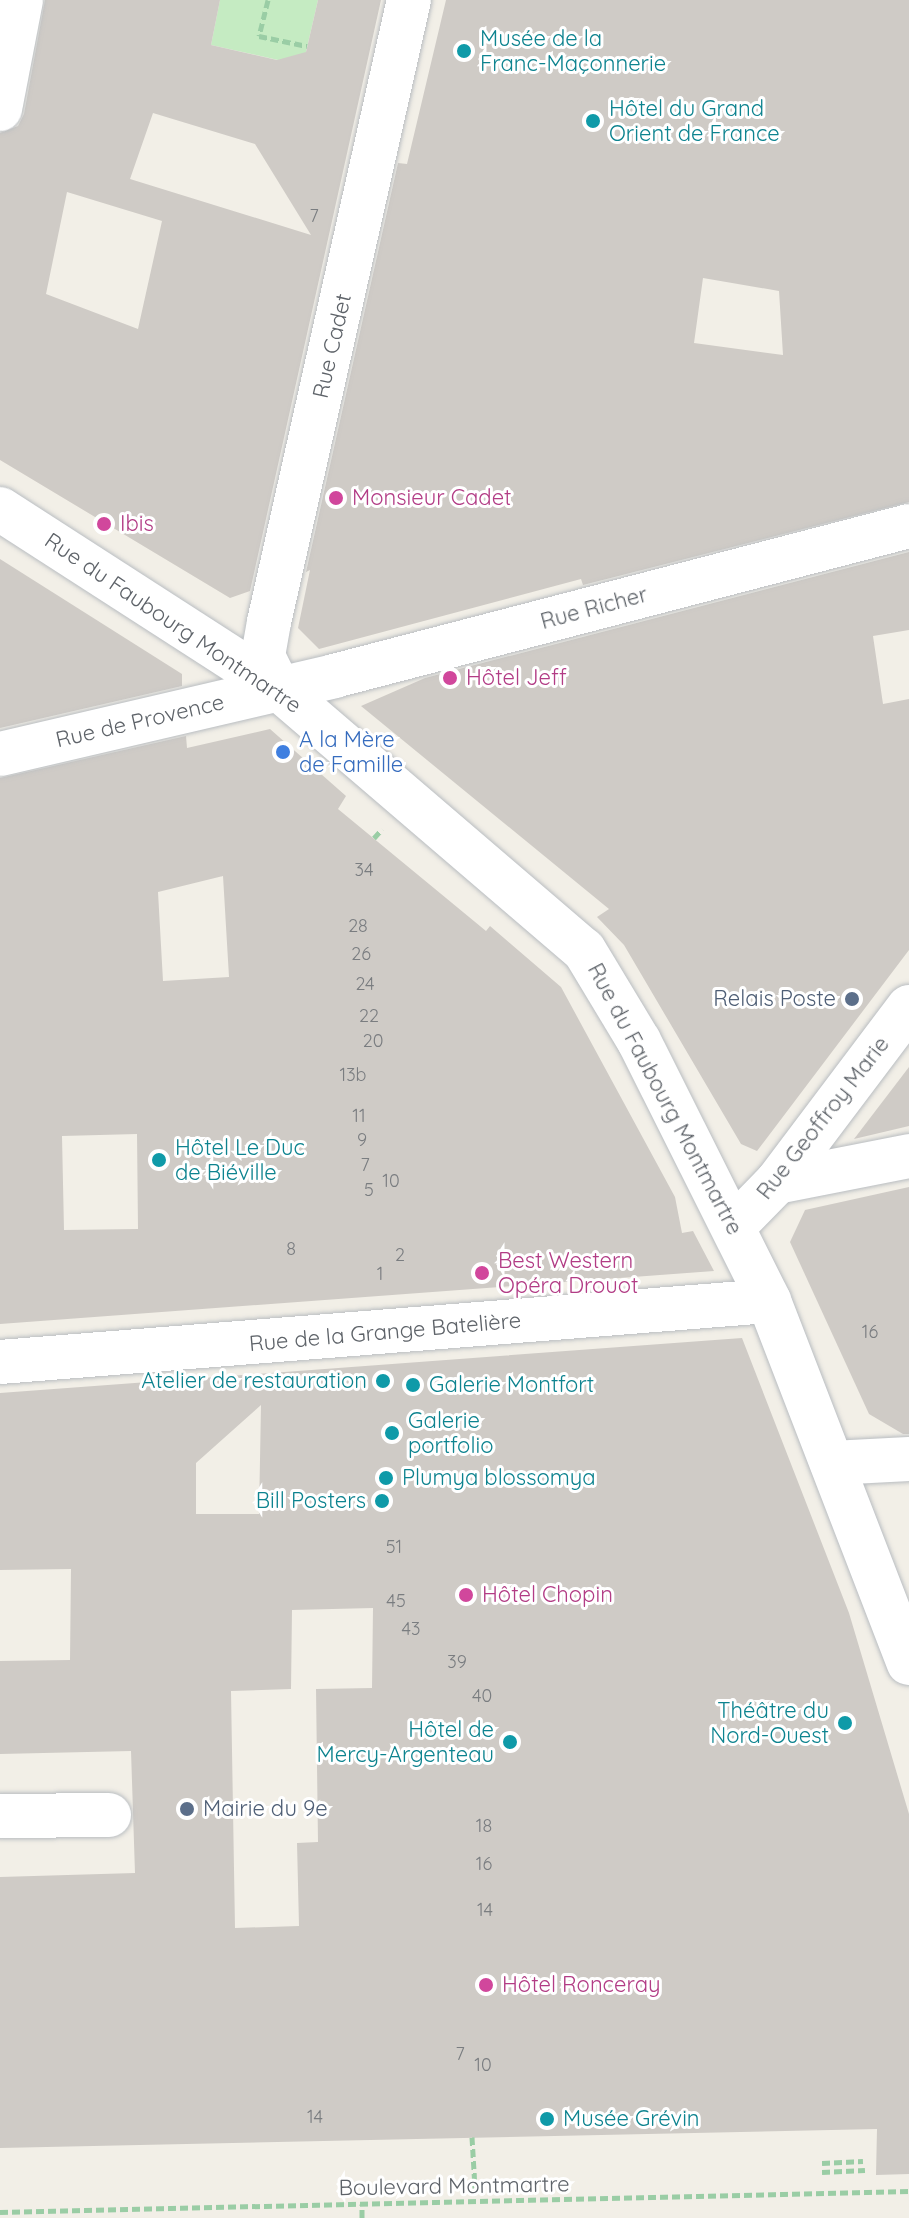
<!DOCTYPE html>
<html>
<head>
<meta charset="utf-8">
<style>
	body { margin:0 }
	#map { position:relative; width:909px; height:2218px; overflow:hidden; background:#f2efe7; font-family:Quicksand,sans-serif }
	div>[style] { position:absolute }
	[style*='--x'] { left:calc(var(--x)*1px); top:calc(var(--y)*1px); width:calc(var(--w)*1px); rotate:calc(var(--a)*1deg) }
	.green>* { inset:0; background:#c5ebc2 }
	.building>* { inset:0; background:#cfcbc6 }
	.path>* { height:5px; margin-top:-2.5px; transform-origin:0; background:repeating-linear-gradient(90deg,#9acda5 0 8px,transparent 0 12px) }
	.roads { filter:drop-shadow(0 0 2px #b9bdc1) drop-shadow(0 0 2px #b9bdc1) }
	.minor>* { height:44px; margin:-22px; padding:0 22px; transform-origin:22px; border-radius:22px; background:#fff }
	.dots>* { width:22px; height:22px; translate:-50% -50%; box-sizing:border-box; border:4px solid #fff; border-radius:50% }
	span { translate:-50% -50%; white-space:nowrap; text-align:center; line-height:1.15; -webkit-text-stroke:6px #fff; paint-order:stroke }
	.number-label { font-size:18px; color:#7a7d80 }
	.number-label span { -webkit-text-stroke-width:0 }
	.culture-label { font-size:22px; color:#0d838f }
	.left { translate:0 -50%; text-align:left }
	.right { translate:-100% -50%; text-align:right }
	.street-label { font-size:22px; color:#5e6369 }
	.hotel-label { font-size:22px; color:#b23c85 }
	.shop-label { font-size:22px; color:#366cbe }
	.service-label { font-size:22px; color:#4e5e75 }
</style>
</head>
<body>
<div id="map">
	<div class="green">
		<i style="clip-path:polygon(220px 0,318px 0,305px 56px,287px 62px,211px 45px)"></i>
	</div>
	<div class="building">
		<i style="clip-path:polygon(evenodd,45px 0,220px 0,211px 45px,277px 60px,306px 52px,318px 0,381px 0,250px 591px,230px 598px,0 460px,0 133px,18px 126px,24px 114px,45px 0,153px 113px,255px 144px,311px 235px,130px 179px,153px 113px,45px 0,67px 192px,162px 221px,138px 329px,46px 294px,67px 192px)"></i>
		<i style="clip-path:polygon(evenodd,446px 0,909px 0,909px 502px,583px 585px,581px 579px,319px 649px,298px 628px,310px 570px,306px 572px,398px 163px,407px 164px,446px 0,703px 278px,779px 291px,783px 355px,694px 343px,703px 278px)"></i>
		<i style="clip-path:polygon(909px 552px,909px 630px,873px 636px,883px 704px,909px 699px,909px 950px,757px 1151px,741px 1144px,624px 945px,597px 917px,609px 909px,361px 706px,425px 678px)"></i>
		<i style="clip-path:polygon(0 559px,182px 674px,182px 686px,0 728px)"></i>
		<i style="clip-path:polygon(evenodd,270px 729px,346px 796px,338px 809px,486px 931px,490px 926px,561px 987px,675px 1197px,682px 1233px,693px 1231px,714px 1271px,0 1324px,0 778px,186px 736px,187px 748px,270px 729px,223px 876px,229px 977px,163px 981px,158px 892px,223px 876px,270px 729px,137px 1134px,138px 1229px,64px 1230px,62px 1136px,137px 1134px)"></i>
		<i style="clip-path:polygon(909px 1067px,909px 1126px,854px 1139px)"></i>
		<i style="clip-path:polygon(909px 1187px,909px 1434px,903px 1434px,869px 1414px,790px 1242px,805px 1210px)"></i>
		<i style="clip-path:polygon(evenodd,742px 1338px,849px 1613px,909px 1814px,909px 2174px,876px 2175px,877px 2129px,0 2148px,0 1877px,135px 1873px,131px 1751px,0 1754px,0 1661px,70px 1660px,71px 1569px,0 1570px,0 1393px,742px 1338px,261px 1405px,259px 1514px,196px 1514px,196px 1463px,261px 1405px,742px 1338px,373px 1608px,372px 1688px,316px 1689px,318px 1842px,297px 1843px,299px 1926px,235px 1928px,231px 1691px,291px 1689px,292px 1610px,373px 1608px)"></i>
	</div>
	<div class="path">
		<i style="--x:268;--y:0;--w:37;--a:104"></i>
		<i style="--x:259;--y:36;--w:49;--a:11.8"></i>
		<i style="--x:374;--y:838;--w:12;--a:-48"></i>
		<i style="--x:472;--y:2137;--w:51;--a:86.6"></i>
		<i style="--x:822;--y:2163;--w:41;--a:-2.8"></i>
		<i style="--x:822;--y:2172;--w:43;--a:-2.7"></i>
		<i style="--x:0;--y:2212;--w:909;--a:-1.32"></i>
		<i style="--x:362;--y:2218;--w:14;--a:-90"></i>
	</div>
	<div class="roads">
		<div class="minor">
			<i style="--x:0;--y:109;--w:111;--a:-79.1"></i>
			<i style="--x:0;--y:509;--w:332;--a:32.8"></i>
			<i style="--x:279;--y:689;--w:401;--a:40.6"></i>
			<i style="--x:584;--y:950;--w:106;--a:58.9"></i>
			<i style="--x:639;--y:1041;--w:291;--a:63.4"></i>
			<i style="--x:769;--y:1301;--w:388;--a:68.9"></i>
			<i style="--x:279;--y:689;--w:37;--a:-116"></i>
			<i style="--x:263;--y:656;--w:35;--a:-80"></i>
			<i style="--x:269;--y:622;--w:638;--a:-77.32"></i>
			<i style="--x:0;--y:754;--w:343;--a:-13.1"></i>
			<i style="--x:334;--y:676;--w:594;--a:-14.62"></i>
			<i style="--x:777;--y:1182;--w:135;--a:-11.1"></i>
			<i style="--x:734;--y:1226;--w:62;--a:-45.7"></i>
			<i style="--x:777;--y:1182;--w:219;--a:-53"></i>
			<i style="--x:0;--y:1362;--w:771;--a:-4.54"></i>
			<i style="--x:832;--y:1463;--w:77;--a:-3"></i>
			<i style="--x:0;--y:1816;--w:109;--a:-0.5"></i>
		</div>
	</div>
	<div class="dots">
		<i style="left:464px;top:51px;background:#0f9aa8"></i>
		<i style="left:593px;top:121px;background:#0f9aa8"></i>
		<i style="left:336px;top:498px;background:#d1479c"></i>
		<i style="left:104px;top:524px;background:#d1479c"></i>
		<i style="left:450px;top:678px;background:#d1479c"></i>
		<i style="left:283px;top:752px;background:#3f7fe0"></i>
		<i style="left:852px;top:999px;background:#5c6f8a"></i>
		<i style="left:159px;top:1160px;background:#0f9aa8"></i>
		<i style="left:482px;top:1273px;background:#d1479c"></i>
		<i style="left:383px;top:1381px;background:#0f9aa8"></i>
		<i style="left:413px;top:1385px;background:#0f9aa8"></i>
		<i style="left:392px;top:1433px;background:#0f9aa8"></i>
		<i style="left:386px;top:1478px;background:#0f9aa8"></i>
		<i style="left:382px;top:1501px;background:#0f9aa8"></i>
		<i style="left:466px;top:1595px;background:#d1479c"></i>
		<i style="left:845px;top:1723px;background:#0f9aa8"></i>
		<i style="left:510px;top:1742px;background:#0f9aa8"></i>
		<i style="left:187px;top:1809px;background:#5c6f8a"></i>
		<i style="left:486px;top:1985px;background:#d1479c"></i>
		<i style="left:547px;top:2119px;background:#0f9aa8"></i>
	</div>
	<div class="number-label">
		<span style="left:314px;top:216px">7</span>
		<span style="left:364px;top:870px">34</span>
		<span style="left:358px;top:926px">28</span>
		<span style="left:361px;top:954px">26</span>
		<span style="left:365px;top:984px">24</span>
		<span style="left:369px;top:1016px">22</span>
		<span style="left:373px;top:1041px">20</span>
		<span style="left:353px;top:1075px">13b</span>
		<span style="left:359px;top:1116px">11</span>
		<span style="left:362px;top:1140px">9</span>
		<span style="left:365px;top:1165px">7</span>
		<span style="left:391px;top:1181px">10</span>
		<span style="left:369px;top:1190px">5</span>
		<span style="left:291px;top:1249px">8</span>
		<span style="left:400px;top:1255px">2</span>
		<span style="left:380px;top:1274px">1</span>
		<span style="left:870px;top:1332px">16</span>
		<span style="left:394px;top:1547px">51</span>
		<span style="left:396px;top:1601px">45</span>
		<span style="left:411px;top:1629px">43</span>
		<span style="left:457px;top:1662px">39</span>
		<span style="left:482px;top:1696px">40</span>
		<span style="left:484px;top:1826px">18</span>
		<span style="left:484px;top:1864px">16</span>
		<span style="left:485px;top:1910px">14</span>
		<span style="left:460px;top:2054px">7</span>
		<span style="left:483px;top:2065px">10</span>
		<span style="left:315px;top:2117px">14</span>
	</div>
	<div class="culture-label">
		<span class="left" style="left:480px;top:51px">Musée de la<br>Franc-Maçonnerie</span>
		<span class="left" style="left:609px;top:121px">Hôtel du Grand<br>Orient de France</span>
		<span class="left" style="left:175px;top:1160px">Hôtel Le Duc<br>de Biéville</span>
		<span class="right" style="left:367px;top:1381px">Atelier de restauration</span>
		<span class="left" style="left:429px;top:1385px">Galerie Montfort</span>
		<span class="left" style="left:408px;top:1433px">Galerie<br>portfolio</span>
		<span class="left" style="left:402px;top:1478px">Plumya blossomya</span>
		<span class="right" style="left:366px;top:1501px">Bill Posters</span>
		<span class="right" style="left:829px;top:1723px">Théâtre du<br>Nord-Ouest</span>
		<span class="right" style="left:494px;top:1742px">Hôtel de<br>Mercy-Argenteau</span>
		<span class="left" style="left:563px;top:2119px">Musée Grévin</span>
	</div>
	<div class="street-label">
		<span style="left:332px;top:346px;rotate:-77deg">Rue Cadet</span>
		<span style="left:594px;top:608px;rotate:-15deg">Rue Richer</span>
		<span style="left:173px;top:623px;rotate:34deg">Rue du Faubourg Montmartre</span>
		<span style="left:140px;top:721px;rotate:-13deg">Rue de Provence</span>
		<span style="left:665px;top:1099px;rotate:62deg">Rue du Faubourg Montmartre</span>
		<span style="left:823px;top:1118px;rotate:-52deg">Rue Geoffroy Marie</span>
		<span style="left:385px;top:1332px;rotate:-5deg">Rue de la Grange Batelière</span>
		<span style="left:454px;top:2186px;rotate:-1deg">Boulevard Montmartre</span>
	</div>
	<div class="hotel-label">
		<span class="left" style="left:352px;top:498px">Monsieur Cadet</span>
		<span class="left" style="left:120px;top:524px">Ibis</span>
		<span class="left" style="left:466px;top:678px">Hôtel Jeff</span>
		<span class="left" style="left:498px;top:1273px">Best Western<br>Opéra Drouot</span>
		<span class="left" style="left:482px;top:1595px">Hôtel Chopin</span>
		<span class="left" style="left:502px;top:1985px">Hôtel Ronceray</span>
	</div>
	<div class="shop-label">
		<span class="left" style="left:299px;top:752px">A la Mère<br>de Famille</span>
	</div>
	<div class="service-label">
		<span class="right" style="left:836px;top:999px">Relais Poste</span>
		<span class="left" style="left:203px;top:1809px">Mairie du 9e</span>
	</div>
</div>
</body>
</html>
